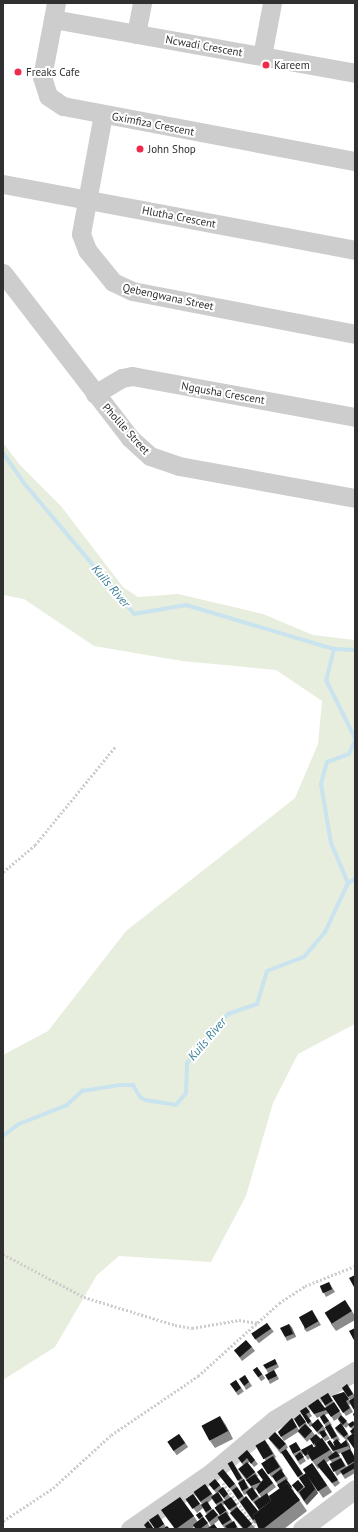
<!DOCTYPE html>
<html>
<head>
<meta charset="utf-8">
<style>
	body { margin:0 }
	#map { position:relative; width:358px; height:1532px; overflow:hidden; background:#fff; font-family:"PT Sans",sans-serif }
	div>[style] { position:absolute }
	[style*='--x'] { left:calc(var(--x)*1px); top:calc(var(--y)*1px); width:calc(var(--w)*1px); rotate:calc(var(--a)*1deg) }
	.green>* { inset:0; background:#e8eede }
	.stream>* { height:4px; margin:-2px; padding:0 2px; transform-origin:2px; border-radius:2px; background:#c9e3ef }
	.path>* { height:2.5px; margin-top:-1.25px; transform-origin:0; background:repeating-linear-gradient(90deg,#cdcdcd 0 2px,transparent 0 4px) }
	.minor>* { height:19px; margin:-9.5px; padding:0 9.5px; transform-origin:9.5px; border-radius:9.5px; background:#cdcdcd }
	.wall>* { inset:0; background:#8b8b8b; transform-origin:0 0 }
	.shaded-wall>* { inset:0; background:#5d5d5d }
	.building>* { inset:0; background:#171717; transform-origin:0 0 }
	.dots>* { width:11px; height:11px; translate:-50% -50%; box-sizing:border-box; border:2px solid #fff; border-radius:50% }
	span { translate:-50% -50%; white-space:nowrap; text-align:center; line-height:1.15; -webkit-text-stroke:4px #fff; paint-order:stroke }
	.street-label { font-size:11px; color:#303030 }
	.poi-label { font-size:11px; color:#303030 }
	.left { translate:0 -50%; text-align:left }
	.water-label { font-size:12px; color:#387c99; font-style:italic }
	.frame { position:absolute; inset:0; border:4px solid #303030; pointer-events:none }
</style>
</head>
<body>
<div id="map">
	<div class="green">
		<i style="clip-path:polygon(3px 443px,20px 465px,61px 506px,123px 587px,138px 597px,178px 594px,263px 614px,313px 635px,355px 640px,355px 1024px,298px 1054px,273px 1103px,246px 1196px,211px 1262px,119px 1256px,97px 1275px,55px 1347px,3px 1380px,3px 1055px,48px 1031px,126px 931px,295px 798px,318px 744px,322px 701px,276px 670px,182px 661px,94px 646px,24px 599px,3px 595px)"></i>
	</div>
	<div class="stream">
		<i style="--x:3;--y:453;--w:35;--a:55"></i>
		<i style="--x:23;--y:482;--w:172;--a:49.9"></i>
		<i style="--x:134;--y:614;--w:53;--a:-9.8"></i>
		<i style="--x:186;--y:605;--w:154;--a:16.6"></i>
		<i style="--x:334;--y:649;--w:21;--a:3"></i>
		<i style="--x:334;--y:649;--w:32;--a:104"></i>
		<i style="--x:326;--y:680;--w:65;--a:63.4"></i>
		<i style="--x:348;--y:883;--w:43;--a:-113"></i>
		<i style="--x:331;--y:843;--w:60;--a:-99.6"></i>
		<i style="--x:321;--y:784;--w:23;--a:-75"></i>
		<i style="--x:327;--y:762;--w:23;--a:-20"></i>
		<i style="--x:349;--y:754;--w:15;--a:-67"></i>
		<i style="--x:3;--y:1136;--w:20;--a:-37"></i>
		<i style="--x:19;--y:1124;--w:52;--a:-21.6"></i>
		<i style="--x:67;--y:1105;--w:21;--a:-43"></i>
		<i style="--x:82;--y:1091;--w:36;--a:-9"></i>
		<i style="--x:118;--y:1085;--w:15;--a:0"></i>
		<i style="--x:133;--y:1085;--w:14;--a:60"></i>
		<i style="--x:140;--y:1097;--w:6;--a:31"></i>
		<i style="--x:145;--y:1100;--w:31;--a:9"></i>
		<i style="--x:176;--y:1105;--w:16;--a:-50"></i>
		<i style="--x:186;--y:1093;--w:30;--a:-88"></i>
		<i style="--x:187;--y:1063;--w:64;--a:-50.1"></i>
		<i style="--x:228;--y:1014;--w:31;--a:-19"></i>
		<i style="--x:257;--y:1004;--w:34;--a:-73"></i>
		<i style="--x:267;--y:971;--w:40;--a:-21"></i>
		<i style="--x:304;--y:957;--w:33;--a:-50"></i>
		<i style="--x:325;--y:932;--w:54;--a:-64.9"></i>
		<i style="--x:348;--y:883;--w:8;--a:-30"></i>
	</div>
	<div class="path">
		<i style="--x:3;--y:872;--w:42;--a:-40.2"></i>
		<i style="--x:35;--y:845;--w:127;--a:-50.8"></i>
		<i style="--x:3;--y:1254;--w:92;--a:28"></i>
		<i style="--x:84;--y:1297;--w:95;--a:17.1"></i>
		<i style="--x:175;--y:1325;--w:17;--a:10"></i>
		<i style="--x:192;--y:1328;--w:48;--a:-9.7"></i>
		<i style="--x:239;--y:1320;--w:19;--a:9"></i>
		<i style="--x:223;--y:1483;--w:57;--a:53.5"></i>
		<i style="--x:3;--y:1521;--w:60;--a:-33.4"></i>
		<i style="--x:53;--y:1488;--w:79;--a:-42.4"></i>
		<i style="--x:111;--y:1435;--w:105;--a:-34.1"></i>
		<i style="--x:198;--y:1376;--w:109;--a:-42"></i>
		<i style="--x:279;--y:1303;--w:31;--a:-33"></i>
		<i style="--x:305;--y:1286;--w:54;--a:-21.8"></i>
	</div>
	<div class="minor">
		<i style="--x:56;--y:3;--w:75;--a:100.7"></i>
		<i style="--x:42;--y:77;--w:20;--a:72"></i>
		<i style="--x:48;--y:96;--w:18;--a:34"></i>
		<i style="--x:63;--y:106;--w:297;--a:10.7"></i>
		<i style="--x:53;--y:19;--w:307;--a:10.1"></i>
		<i style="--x:136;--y:34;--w:32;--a:-79"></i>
		<i style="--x:262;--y:56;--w:54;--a:-79.3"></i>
		<i style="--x:103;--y:114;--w:122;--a:100.4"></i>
		<i style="--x:81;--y:234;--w:17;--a:69"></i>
		<i style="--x:87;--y:250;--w:41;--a:50.9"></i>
		<i style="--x:113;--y:282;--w:21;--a:25"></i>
		<i style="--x:132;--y:291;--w:227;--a:10.9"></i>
		<i style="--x:3;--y:184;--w:358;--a:10.6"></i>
		<i style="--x:3;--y:273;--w:208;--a:52.4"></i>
		<i style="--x:130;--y:438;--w:27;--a:42"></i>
		<i style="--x:150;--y:456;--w:31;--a:19"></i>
		<i style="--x:179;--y:466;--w:179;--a:10.3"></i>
		<i style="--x:95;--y:394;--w:31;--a:-31"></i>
		<i style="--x:122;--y:378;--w:10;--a:-11"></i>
		<i style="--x:132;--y:376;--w:227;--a:10.4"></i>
		<i style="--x:130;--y:1529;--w:100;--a:-34.8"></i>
		<i style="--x:212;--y:1472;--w:81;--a:-40"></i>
		<i style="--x:274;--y:1420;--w:95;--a:-31.2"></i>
		<i style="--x:302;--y:1529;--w:66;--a:-37"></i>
	</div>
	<div class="wall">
		<i style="clip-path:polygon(329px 1282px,335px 1292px,326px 1297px,324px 1293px)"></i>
		<i style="clip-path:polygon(345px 1300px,355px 1316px,355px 1320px,336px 1331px,331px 1324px)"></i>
		<i style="clip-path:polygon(312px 1310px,321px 1325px,307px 1332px,304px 1329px)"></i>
		<i style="left:267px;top:1323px;width:11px;height:19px;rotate:52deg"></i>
		<i style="clip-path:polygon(289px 1324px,292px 1328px,296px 1337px,287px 1341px,285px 1337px)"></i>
		<i style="clip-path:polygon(252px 1347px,255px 1351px,242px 1361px,234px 1350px)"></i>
		<i style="clip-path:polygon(275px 1359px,279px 1367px,274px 1370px,279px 1379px,270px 1384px,268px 1380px,268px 1373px,266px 1369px)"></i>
		<i style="left:257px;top:1367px;width:14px;height:5px;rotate:54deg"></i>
		<i style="clip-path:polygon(245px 1375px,252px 1386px,246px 1390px,244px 1386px)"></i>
		<i style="left:236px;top:1380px;width:14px;height:7px;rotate:56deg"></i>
		<i style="clip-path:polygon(347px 1384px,355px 1396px,355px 1411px,350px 1404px,349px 1405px,353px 1412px,346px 1416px,332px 1396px,344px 1392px,350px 1401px,350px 1400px,342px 1388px)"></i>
		<i style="clip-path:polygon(evenodd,328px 1393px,342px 1415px,341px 1416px,349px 1424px,355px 1424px,355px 1450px,348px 1440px,347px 1441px,349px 1444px,351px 1450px,355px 1457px,355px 1473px,345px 1479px,341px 1473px,337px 1476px,335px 1472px,332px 1463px,330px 1460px,326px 1463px,340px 1483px,335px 1487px,319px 1468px,318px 1469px,310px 1458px,308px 1460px,304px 1454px,302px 1455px,306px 1461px,300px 1465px,293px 1454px,302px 1450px,314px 1447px,315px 1447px,310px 1439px,307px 1442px,298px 1432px,284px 1441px,278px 1432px,292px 1418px,299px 1430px,300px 1429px,294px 1419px,300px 1414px,308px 1426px,315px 1435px,311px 1438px,321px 1439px,322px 1438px,333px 1453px,334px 1453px,327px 1442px,335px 1447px,334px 1441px,326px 1427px,320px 1417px,321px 1416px,317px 1418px,308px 1406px,325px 1408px,326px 1407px,320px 1398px,328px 1393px,329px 1413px,334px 1421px,340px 1417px,338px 1419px,340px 1423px,346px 1428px,349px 1425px,352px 1429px,352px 1434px,349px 1436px,341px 1423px,335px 1428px,337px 1432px,346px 1440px,341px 1444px,338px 1441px,340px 1440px,331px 1425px,332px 1425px,325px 1415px,329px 1413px,328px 1393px,343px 1452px,341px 1453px,348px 1466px,347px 1467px,338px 1454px,343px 1452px)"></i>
		<i style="clip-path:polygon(306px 1407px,312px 1416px,309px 1418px,313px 1424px,318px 1419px,326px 1430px,325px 1431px,330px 1439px,325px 1441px,320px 1434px,319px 1435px,312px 1426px,310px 1427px,300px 1411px)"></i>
		<i style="clip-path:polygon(225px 1424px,233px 1439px,215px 1448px,210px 1441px)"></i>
		<i style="left:179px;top:1434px;width:16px;height:14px;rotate:55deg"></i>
		<i style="clip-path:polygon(268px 1438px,286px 1444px,288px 1448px,286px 1449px,304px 1475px,306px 1473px,312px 1463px,332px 1492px,323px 1498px,309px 1477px,318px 1493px,307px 1505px,292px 1485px,298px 1480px,304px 1488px,305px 1487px,282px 1453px,281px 1454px)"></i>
		<i style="clip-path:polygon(evenodd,268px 1444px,276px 1457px,275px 1458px,283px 1470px,282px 1471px,288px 1479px,287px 1480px,294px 1491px,294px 1492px,307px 1511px,284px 1529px,259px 1529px,256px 1523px,255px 1524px,232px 1491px,218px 1474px,235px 1484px,245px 1498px,258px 1511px,259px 1510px,247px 1494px,244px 1495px,242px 1491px,239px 1482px,228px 1464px,232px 1461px,250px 1489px,252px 1488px,238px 1469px,243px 1465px,238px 1458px,247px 1450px,258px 1464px,254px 1467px,250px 1462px,248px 1463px,258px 1476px,257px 1477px,261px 1482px,263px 1480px,262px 1468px,276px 1487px,267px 1494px,269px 1496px,280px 1489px,278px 1485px,274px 1479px,273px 1477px,272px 1478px,262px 1464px,266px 1461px,256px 1446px,268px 1444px,256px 1489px,261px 1497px,260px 1498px,254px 1490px,256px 1489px)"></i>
		<i style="clip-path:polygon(evenodd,215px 1479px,222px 1488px,223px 1487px,239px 1509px,255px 1528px,253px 1529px,243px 1529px,233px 1517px,230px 1513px,231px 1512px,225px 1504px,223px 1505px,229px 1514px,228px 1514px,233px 1522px,236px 1525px,239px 1529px,227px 1529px,226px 1528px,225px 1529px,219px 1520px,214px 1524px,218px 1529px,196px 1529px,194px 1527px,191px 1529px,174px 1529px,180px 1497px,198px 1522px,200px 1520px,196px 1515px,200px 1512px,210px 1527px,211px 1526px,205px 1516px,207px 1515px,203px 1508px,197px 1513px,186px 1499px,193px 1494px,201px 1505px,202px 1504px,194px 1493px,205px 1484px,213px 1495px,216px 1493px,209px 1484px,215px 1479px,218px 1492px,219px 1492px,225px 1500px,224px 1501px,218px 1492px,215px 1479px,212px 1499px,217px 1506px,215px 1508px,220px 1515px,219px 1516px,213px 1509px,212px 1510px,208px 1503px,212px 1499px)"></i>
		<i style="clip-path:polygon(158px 1514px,166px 1527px,170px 1529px,155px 1529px)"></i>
	</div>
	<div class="shaded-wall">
		<i style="clip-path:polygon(289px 1324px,292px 1328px,296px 1337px,293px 1334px)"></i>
		<i style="clip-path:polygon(220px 1416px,225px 1424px,233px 1439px,228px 1431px)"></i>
		<i style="clip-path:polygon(346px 1440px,349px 1444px,351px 1450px,348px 1446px)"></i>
		<i style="clip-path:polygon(306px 1473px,318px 1493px,307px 1505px,304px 1501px)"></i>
	</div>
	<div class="building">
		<i style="clip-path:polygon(355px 1275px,355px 1286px,354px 1287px,349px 1278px)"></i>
		<i style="left:329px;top:1282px;width:8px;height:10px;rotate:67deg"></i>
		<i style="left:345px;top:1300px;width:13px;height:24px;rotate:58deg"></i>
		<i style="left:312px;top:1310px;width:13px;height:15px;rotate:61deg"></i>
		<i style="left:267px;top:1323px;width:7px;height:19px;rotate:56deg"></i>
		<i style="clip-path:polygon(289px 1324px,293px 1334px,285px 1337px,280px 1328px)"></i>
		<i style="clip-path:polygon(355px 1328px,355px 1342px,349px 1331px)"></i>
		<i style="left:246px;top:1340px;width:9px;height:16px;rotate:49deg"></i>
		<i style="clip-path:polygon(275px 1359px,277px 1364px,266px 1369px,263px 1365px)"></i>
		<i style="left:257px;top:1367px;width:9px;height:5px;rotate:54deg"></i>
		<i style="clip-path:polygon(274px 1370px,277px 1376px,268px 1380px,265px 1375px)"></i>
		<i style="clip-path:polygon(245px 1375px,249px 1382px,244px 1386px,239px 1379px)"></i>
		<i style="clip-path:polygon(236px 1380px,241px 1388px,236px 1392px,230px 1384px)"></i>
		<i style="clip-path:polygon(347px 1384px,353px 1394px,348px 1397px,342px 1388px)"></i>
		<i style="clip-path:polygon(344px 1392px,349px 1399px,346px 1401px,350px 1408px,343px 1413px,332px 1396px)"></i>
		<i style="left:328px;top:1393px;width:9px;height:9px;rotate:58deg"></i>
		<i style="clip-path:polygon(355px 1397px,355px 1409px,354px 1410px,349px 1401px)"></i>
		<i style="clip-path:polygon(318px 1399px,325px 1408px,334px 1402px,340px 1411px,331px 1417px,326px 1410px,314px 1414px,308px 1406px)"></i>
		<i style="clip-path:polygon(306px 1407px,310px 1412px,306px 1414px,311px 1421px,308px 1424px,300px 1411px)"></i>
		<i style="clip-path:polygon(354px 1413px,355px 1414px,355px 1419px,353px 1414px)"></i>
		<i style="clip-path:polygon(300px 1414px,306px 1422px,299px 1427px,294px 1419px)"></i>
		<i style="clip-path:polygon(324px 1414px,329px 1421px,324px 1424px,320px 1417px)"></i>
		<i style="clip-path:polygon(341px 1415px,347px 1421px,343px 1425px,338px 1419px)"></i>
		<i style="left:220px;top:1416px;width:17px;height:21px;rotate:62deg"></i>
		<i style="clip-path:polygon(292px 1418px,297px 1427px,281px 1437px,278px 1432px)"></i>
		<i style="clip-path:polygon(318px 1419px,323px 1426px,317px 1432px,311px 1425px)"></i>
		<i style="left:353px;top:1421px;width:4px;height:6px;rotate:56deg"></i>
		<i style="clip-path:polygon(341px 1423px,348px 1434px,344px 1437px,335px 1428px)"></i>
		<i style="left:305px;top:1424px;width:10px;height:10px;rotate:45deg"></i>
		<i style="left:330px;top:1424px;width:14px;height:6px;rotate:60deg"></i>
		<i style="clip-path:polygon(355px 1427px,355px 1432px,352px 1434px,350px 1431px)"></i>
		<i style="clip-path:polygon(324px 1430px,327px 1435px,323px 1438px,319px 1432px)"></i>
		<i style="left:275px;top:1432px;width:16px;height:9px;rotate:47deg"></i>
		<i style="clip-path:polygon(355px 1432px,355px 1450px,347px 1438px)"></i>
		<i style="left:179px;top:1434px;width:11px;height:14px;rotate:56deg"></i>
		<i style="clip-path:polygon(316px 1434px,321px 1439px,314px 1443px,314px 1445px,310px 1439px)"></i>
		<i style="clip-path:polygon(322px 1438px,330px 1450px,312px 1461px,307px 1452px,316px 1446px,314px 1443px)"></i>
		<i style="clip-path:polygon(337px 1439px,341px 1444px,346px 1440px,348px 1446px,333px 1451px,327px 1442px,330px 1440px,335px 1447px,333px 1442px)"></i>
		<i style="left:265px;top:1440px;width:16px;height:11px;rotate:60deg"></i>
		<i style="clip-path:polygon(296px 1442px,301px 1450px,293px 1454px,289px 1446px)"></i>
		<i style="clip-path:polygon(312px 1444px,314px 1448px,307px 1452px,308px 1454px,305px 1456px,301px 1450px)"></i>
		<i style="left:286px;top:1449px;width:30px;height:6px;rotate:56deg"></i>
		<i style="clip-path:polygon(350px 1449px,355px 1458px,355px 1461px,348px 1465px,341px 1453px)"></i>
		<i style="clip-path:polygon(247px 1450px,255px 1460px,251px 1464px,247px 1458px,242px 1463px,238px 1458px)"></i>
		<i style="clip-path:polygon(336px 1451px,340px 1456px,330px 1460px,328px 1457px)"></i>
		<i style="clip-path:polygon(300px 1452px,304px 1457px,298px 1461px,295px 1456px)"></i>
		<i style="left:273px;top:1456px;width:13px;height:14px;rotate:58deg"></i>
		<i style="left:341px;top:1458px;width:9px;height:13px;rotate:63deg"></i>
		<i style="clip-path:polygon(324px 1459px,338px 1480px,332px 1483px,317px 1465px)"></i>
		<i style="left:232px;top:1461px;width:20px;height:5px;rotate:60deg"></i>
		<i style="left:247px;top:1462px;width:13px;height:11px;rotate:51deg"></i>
		<i style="clip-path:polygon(355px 1462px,355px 1468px,343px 1475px,340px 1471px)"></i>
		<i style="left:312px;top:1463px;width:27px;height:11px;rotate:56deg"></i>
		<i style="clip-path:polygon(262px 1468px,273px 1483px,259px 1494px,256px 1489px,261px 1482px,251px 1486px,246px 1480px,255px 1474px,261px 1482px,263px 1480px,257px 1472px)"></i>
		<i style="left:223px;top:1469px;width:19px;height:7px;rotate:51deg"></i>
		<i style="clip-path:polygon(281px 1469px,285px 1476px,276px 1482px,272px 1476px)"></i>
		<i style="clip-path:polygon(306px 1473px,315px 1489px,304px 1501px,299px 1492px,305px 1487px,299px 1478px)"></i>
		<i style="left:215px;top:1479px;width:8px;height:8px;rotate:50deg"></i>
		<i style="clip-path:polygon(244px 1479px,248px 1488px,242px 1491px,238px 1483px)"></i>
		<i style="clip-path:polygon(286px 1479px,292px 1487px,291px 1488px,287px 1483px,280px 1489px,277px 1485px)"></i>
		<i style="left:298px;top:1480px;width:9px;height:8px;rotate:49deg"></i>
		<i style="clip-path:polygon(287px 1483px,300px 1500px,263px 1529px,259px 1529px,253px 1515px,271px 1501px,269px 1496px)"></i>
		<i style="left:205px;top:1484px;width:12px;height:14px;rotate:55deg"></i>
		<i style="clip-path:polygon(223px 1487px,228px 1494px,224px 1498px,218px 1491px)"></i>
		<i style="left:237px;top:1487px;width:11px;height:6px;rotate:56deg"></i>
		<i style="clip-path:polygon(252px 1487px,258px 1496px,252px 1501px,246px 1492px)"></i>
		<i style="clip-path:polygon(218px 1492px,223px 1500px,216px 1504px,211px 1497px)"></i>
		<i style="clip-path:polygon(267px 1493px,271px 1501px,259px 1510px,254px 1502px)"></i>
		<i style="left:193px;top:1494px;width:12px;height:9px;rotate:55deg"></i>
		<i style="clip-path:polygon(246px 1496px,258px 1511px,253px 1515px,255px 1519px,253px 1520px,240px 1502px)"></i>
		<i style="clip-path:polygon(180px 1497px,194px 1516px,176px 1529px,175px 1529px,161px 1510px)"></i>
		<i style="clip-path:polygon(231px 1497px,237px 1505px,229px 1510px,223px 1502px)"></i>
		<i style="left:207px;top:1501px;width:9px;height:7px;rotate:58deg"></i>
		<i style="left:221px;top:1503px;width:9px;height:8px;rotate:54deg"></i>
		<i style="clip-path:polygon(237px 1507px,252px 1524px,246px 1529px,244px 1529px,230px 1513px)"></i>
		<i style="clip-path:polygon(213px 1509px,218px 1515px,209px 1522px,205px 1516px)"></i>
		<i style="left:200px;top:1512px;width:5px;height:5px;rotate:53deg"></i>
		<i style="left:226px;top:1512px;width:9px;height:10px;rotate:58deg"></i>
		<i style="clip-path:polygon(158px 1514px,164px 1524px,157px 1529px,155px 1529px,149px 1520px)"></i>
		<i style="clip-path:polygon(203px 1517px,208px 1523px,200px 1529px,196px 1529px,193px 1525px)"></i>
		<i style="clip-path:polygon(148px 1521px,154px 1529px,147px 1529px,144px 1525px)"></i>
		<i style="clip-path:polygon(234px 1521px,237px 1527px,234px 1529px,227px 1529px,225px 1526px)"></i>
		<i style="clip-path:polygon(214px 1524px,217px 1528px,216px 1529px,208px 1529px,208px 1528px)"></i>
		<i style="clip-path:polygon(167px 1526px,170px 1529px,163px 1529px)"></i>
	</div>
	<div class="dots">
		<i style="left:266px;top:65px;background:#f1294a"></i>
		<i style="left:18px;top:72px;background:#f1294a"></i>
		<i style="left:140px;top:149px;background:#f1294a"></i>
	</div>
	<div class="street-label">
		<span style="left:204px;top:46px;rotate:10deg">Ncwadi Crescent</span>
		<span style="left:153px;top:124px;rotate:11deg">Gximfiza Crescent</span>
		<span style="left:179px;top:217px;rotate:11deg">Hlutha Crescent</span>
		<span style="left:168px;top:297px;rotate:12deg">Qebengwana Street</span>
		<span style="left:223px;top:393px;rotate:10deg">Ngqusha Crescent</span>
		<span style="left:126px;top:429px;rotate:48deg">Pholile Street</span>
	</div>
	<div class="poi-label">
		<span class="left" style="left:274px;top:65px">Kareem</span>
		<span class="left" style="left:26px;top:72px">Freaks Cafe</span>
		<span class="left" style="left:148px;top:149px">John Shop</span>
	</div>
	<div class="water-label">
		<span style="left:111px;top:586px;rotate:50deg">Kuils River</span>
		<span style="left:207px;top:1039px;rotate:-50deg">Kuils River</span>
	</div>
	<div class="frame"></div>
</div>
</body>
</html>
